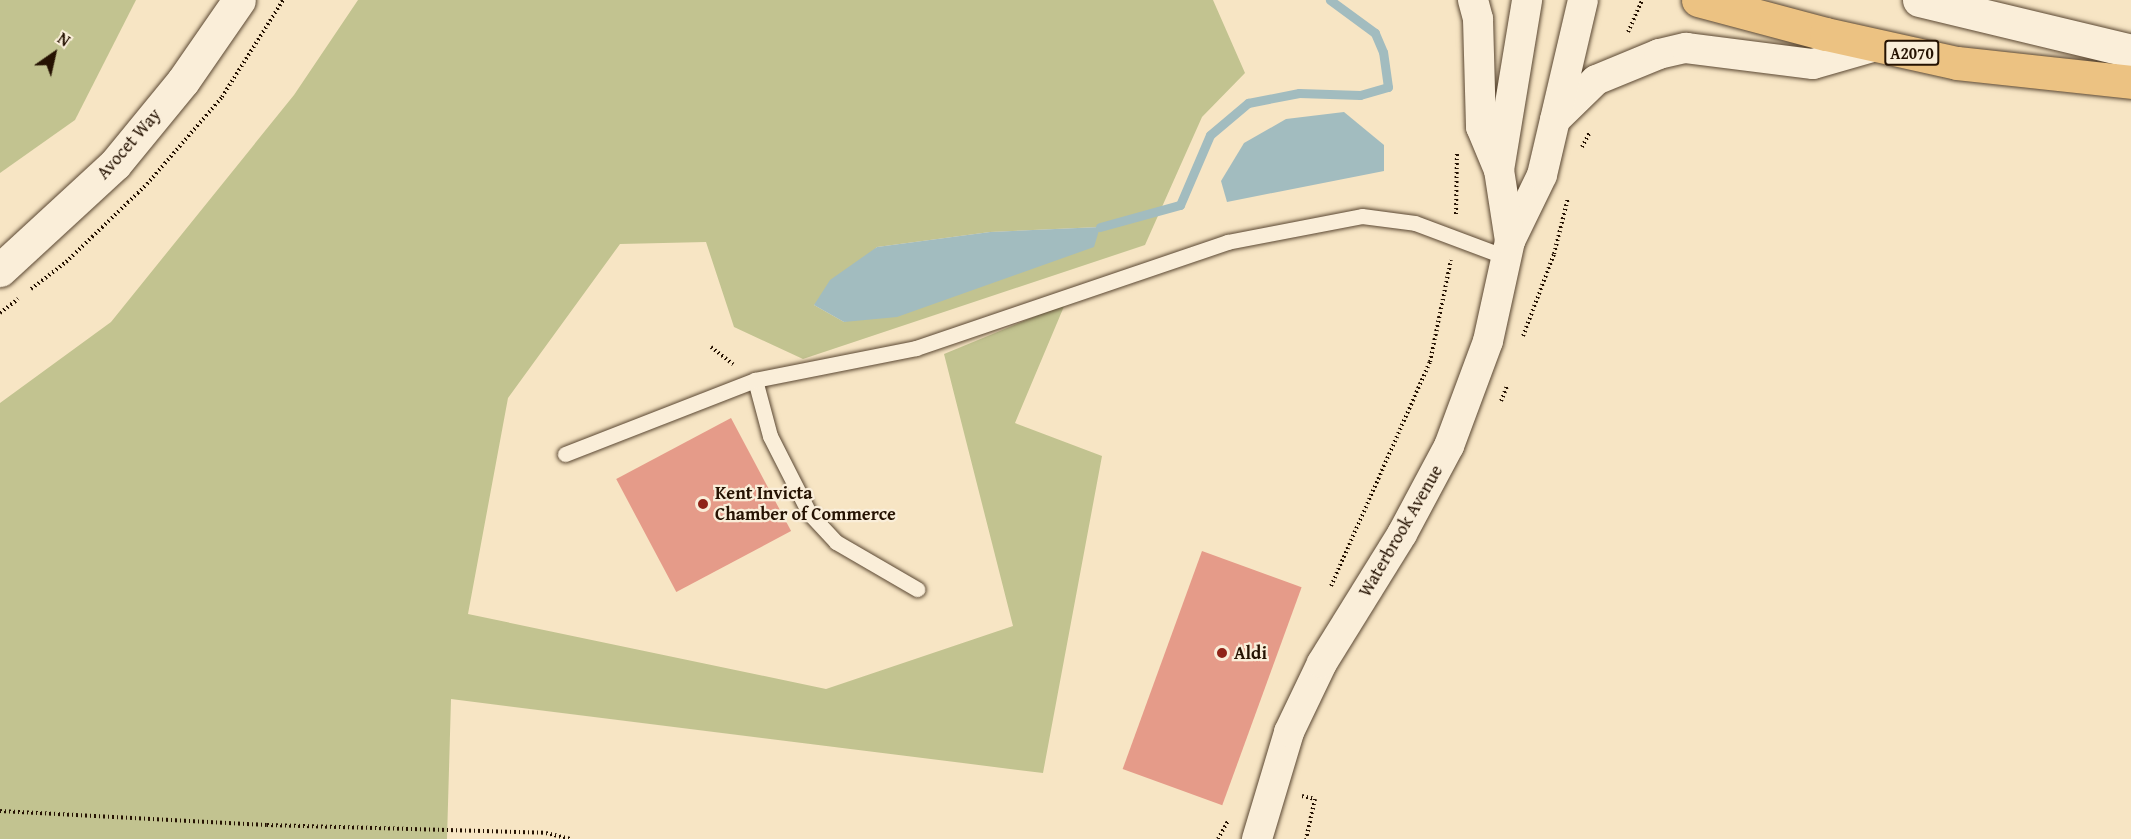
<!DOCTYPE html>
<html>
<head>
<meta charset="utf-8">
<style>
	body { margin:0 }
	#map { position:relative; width:2131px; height:839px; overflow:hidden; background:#f7e5c4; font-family:"Gentium Book Plus",serif }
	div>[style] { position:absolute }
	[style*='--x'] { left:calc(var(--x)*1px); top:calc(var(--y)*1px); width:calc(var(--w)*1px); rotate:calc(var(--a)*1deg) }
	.green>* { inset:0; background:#c2c390 }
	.water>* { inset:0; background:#a2bcbf }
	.stream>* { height:9px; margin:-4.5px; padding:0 4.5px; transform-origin:4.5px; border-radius:4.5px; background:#a2bcbf }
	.building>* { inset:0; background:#e59b89; transform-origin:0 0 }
	.path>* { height:4px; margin-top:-2px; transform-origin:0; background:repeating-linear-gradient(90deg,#251202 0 1.5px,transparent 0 4.5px) }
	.roads { filter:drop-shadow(0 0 2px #5a4732) drop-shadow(0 0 2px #5a4732) }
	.service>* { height:15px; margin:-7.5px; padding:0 7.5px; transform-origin:7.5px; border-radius:7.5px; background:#faeed9 }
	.minor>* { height:30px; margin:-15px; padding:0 15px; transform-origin:15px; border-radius:15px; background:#faeed9 }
	.tertiary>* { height:33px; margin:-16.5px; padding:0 16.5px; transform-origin:16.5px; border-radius:16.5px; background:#faeed9 }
	.trunk>* { height:33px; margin:-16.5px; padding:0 16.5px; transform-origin:16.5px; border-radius:16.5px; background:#ecc282 }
	.dots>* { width:16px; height:16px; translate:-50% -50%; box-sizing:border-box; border:3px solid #faeed9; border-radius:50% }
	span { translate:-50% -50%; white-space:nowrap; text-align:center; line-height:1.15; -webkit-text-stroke:4.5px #faeed9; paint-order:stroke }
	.shield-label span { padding:2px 4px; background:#faeed9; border:2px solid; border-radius:4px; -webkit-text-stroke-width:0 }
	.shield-label { font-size:16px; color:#251202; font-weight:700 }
	.street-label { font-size:18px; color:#251202 }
	.poi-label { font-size:18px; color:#251202; font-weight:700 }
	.left { translate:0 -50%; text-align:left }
	.north { position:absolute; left:24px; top:24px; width:60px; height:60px; -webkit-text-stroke:4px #faeed9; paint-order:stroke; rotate:34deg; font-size:16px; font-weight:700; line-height:24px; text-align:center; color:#251202 }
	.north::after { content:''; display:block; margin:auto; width:21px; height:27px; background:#251202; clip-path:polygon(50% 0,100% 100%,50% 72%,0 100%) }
</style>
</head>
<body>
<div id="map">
	<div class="green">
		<i style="clip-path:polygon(0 0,136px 0,75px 120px,0 173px)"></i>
		<i style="clip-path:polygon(evenodd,358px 0,1213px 0,1245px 73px,1202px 117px,1145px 245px,803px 359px,734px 327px,706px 242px,620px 244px,508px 398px,468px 614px,826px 689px,1013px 626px,944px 354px,1065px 304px,1015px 423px,1102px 456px,1043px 773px,451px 699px,447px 839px,0 839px,0 403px,111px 322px,294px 95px,358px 0,1099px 227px,844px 322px,814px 305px,877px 247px,990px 232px,1099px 227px)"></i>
	</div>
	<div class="water">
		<i style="clip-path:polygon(1344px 112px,1384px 145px,1384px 171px,1227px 202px,1221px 181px,1244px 143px,1286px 119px)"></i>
		<i style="clip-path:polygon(1100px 227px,1094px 247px,897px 317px,844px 322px,814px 305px,830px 280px,877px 247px,990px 232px)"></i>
	</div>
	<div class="stream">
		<i style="--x:1100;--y:227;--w:83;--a:-15.4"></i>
		<i style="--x:1180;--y:205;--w:76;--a:-66.8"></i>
		<i style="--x:1210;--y:135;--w:50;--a:-40.1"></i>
		<i style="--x:1248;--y:103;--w:52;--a:-11.1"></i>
		<i style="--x:1299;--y:93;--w:61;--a:1.9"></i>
		<i style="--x:1360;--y:95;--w:29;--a:-16"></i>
		<i style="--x:1388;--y:87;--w:35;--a:-98"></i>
		<i style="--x:1383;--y:52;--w:21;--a:-113"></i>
		<i style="--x:1375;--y:33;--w:56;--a:-143.7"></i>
	</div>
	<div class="building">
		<i style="left:731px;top:418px;width:128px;height:130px;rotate:62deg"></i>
		<i style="left:1202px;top:551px;width:106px;height:232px;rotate:20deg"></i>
	</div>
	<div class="path">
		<i style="--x:1628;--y:32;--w:35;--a:-66"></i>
		<i style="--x:1582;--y:147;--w:17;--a:-62"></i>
		<i style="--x:1456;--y:214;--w:61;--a:-89.1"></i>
		<i style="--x:31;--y:289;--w:44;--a:-37.6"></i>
		<i style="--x:66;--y:262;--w:112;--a:-43.9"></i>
		<i style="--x:147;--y:184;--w:115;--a:-49.2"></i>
		<i style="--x:222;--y:97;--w:115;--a:-57.8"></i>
		<i style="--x:0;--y:313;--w:23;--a:-38"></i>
		<i style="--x:1523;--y:336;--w:88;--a:-69.3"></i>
		<i style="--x:1554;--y:254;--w:58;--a:-76"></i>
		<i style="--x:711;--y:347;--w:28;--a:38"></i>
		<i style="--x:1501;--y:401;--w:16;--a:-68"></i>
		<i style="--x:1331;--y:586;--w:245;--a:-66.2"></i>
		<i style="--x:1430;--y:362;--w:104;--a:-78.4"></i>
		<i style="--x:1302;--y:796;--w:13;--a:13"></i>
		<i style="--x:1315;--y:799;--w:41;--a:102.7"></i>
		<i style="--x:0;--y:811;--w:267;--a:3"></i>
		<i style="--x:267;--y:825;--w:279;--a:1.6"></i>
		<i style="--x:546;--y:833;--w:25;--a:14"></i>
		<i style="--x:1218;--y:839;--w:21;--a:-61"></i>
	</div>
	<div class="roads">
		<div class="service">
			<i style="--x:755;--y:380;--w:58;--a:75"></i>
			<i style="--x:770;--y:436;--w:86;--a:63.1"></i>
			<i style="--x:809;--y:513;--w:40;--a:47"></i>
			<i style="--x:836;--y:542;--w:94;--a:30.1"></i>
			<i style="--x:565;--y:454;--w:204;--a:-21.3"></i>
			<i style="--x:755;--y:380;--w:164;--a:-11.2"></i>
			<i style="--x:916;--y:348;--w:329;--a:-18.8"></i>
			<i style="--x:1227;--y:242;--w:137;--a:-10.9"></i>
			<i style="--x:1362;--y:216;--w:53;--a:7.5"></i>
			<i style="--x:1415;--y:223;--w:99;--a:20.6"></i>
		</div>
		<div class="minor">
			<i style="--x:1473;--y:0;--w:20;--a:75"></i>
			<i style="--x:1478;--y:19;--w:108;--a:88.4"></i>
			<i style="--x:1481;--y:127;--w:47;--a:67.3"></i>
			<i style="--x:1555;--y:120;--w:57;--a:-44.3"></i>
			<i style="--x:1596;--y:80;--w:68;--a:-22.4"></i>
			<i style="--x:1659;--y:54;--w:28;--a:-13"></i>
			<i style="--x:1686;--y:48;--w:128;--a:7.2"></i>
			<i style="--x:1813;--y:64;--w:66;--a:-15.9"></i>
			<i style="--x:1510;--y:241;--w:73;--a:-64.1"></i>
			<i style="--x:1542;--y:175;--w:180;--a:-76.8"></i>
			<i style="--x:1257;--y:839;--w:112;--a:-73.3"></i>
			<i style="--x:1289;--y:732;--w:76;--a:-64.4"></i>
			<i style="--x:1322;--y:663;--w:152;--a:-58.2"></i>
			<i style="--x:1402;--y:534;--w:100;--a:-61.9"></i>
			<i style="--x:1449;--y:446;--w:112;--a:-69.6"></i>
			<i style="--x:1488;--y:341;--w:102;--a:-77.6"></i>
			<i style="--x:1510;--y:241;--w:72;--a:-98.8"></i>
			<i style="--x:1499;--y:170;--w:172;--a:-80.6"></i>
		</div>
		<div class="tertiary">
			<i style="--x:1919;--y:0;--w:218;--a:13.5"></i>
			<i style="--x:0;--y:270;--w:156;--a:-42.7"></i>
			<i style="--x:115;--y:164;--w:107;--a:-50.7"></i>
			<i style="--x:183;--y:81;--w:98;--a:-55.3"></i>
		</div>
		<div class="trunk">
			<i style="--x:1698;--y:0;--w:132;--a:14.9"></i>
			<i style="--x:1826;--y:34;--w:134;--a:12.5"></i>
			<i style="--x:1957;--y:63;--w:175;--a:6.2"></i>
		</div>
	</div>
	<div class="dots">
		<i style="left:703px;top:504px;background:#8f2418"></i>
		<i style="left:1222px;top:653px;background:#8f2418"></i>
	</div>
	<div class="shield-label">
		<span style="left:1912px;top:53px">A2070</span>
	</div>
	<div class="street-label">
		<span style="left:129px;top:144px;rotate:-49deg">Avocet Way</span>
		<span style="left:1401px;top:531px;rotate:-60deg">Waterbrook Avenue</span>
	</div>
	<div class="poi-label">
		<span class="left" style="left:715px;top:504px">Kent Invicta<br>Chamber of Commerce</span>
		<span class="left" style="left:1234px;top:653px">Aldi</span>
	</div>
	<div class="north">N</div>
</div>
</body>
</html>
